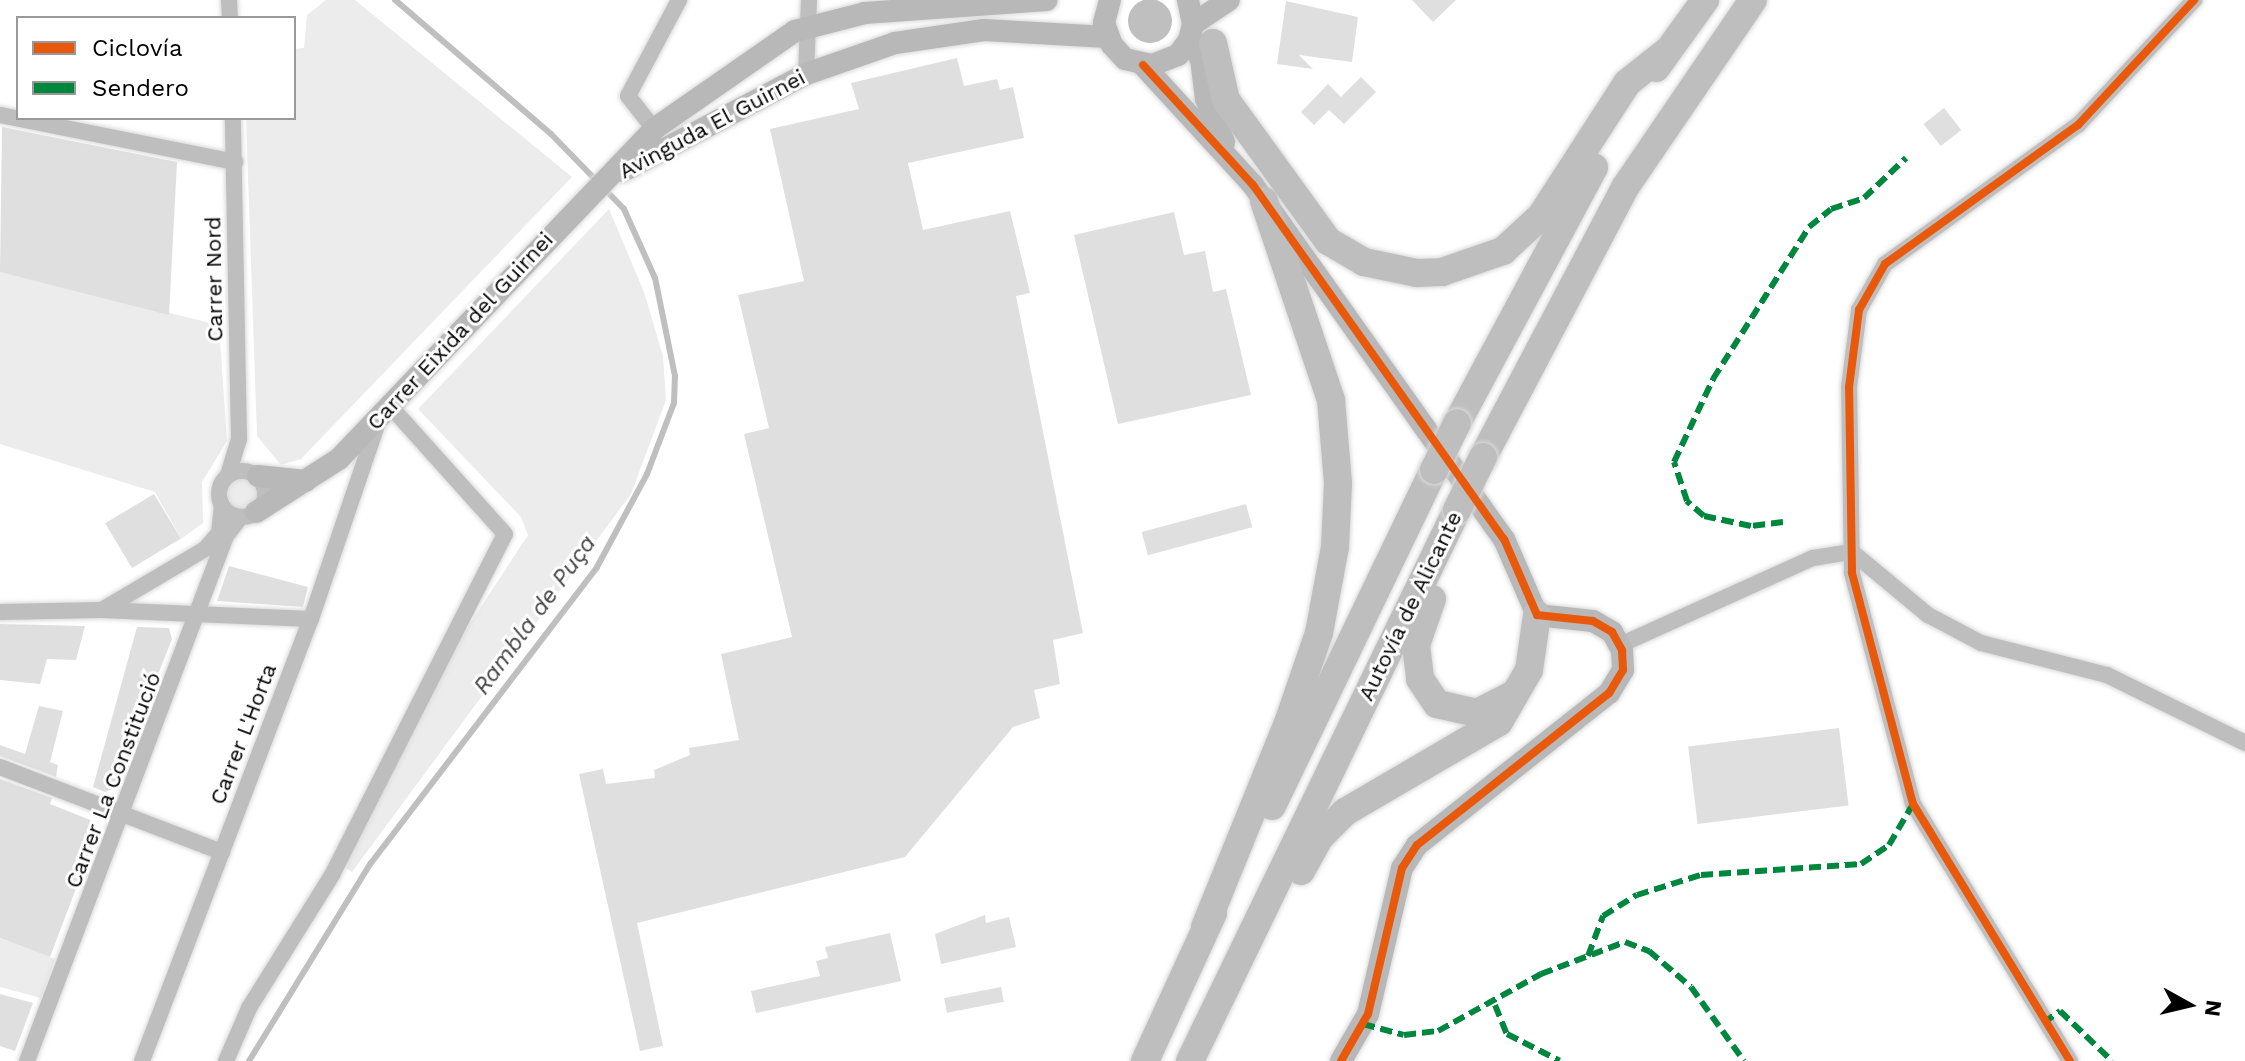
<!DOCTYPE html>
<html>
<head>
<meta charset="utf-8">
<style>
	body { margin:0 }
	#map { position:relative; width:2245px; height:1061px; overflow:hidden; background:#fff; font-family:"Work Sans",sans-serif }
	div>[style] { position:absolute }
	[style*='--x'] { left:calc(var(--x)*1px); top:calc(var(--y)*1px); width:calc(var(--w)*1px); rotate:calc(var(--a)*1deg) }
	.green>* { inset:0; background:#ececec }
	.round { border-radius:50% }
	.water>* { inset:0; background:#bfbfbf }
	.stream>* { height:6px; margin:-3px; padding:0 3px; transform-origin:3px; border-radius:3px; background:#bfbfbf }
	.building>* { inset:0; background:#dfdfdf; transform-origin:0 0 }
	.roads { filter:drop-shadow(0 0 2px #dbdbdb) drop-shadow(0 0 2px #dbdbdb) }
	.street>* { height:16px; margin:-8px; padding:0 8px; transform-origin:8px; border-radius:8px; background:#bebebe }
	.street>.ring { margin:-8px; padding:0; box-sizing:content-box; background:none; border:16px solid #bebebe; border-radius:50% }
	.secondary>* { height:22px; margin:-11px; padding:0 11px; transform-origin:11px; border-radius:11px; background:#b8b8b8 }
	.highway>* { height:28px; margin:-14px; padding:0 14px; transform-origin:14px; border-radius:14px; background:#bebebe }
	.bridges { filter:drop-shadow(0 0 2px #dbdbdb) drop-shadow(0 0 2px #dbdbdb) }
	.highway-bridge>* { height:28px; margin:-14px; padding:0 14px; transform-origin:14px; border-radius:14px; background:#bebebe }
	.quiet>* { height:6px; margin-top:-3px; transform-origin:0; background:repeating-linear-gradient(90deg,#00873e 0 12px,transparent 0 18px) }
	.cycleway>* { height:8px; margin:-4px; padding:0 4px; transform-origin:4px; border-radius:4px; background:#e8590c }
	span { translate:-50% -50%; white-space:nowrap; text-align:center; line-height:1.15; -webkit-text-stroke:6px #fff; paint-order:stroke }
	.street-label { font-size:22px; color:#000 }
	.water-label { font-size:24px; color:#444; font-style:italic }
	.legend { position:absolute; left:16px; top:16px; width:280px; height:104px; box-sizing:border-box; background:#fff; border:2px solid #999; margin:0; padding:10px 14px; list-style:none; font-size:24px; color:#000 }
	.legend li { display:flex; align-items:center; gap:16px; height:40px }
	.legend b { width:40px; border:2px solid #999 }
	.north { position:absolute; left:2149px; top:965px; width:80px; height:80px; -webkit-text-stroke:6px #fff; paint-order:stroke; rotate:98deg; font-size:22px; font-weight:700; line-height:32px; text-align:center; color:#000 }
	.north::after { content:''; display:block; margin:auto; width:28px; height:36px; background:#000; clip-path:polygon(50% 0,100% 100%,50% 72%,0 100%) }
</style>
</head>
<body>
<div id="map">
	<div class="green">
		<i style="clip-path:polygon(326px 0,355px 0,572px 177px,301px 459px,281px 465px,257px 436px,246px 118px,294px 118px,294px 49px,304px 48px,307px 15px)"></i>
		<i style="clip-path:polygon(609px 209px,644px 292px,663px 356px,666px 400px,631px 494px,352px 872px,341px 865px,454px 648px,528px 535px,521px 517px,418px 409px)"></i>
		<i style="clip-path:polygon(0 272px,219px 325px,227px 441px,202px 482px,203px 523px,181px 539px,155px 492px,0 444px)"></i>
		<i class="round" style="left:224px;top:476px;width:36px;height:36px"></i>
		<i style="clip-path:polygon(0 938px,55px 959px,41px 998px,0 987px)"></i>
	</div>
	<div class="water">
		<i class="round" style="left:1128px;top:-1px;width:44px;height:44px"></i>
	</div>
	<div class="stream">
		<i style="--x:249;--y:1061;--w:233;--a:-58.4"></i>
		<i style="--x:371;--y:863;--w:372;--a:-52.6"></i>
		<i style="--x:597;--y:567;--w:106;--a:-61.7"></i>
		<i style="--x:647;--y:474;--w:76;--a:-69.2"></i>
		<i style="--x:674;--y:403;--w:27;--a:-88"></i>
		<i style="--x:675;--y:376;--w:100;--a:-101.5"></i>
		<i style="--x:655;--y:278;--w:76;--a:-114.2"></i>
		<i style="--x:624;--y:209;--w:105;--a:-134.2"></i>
		<i style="--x:551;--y:134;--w:206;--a:-139.3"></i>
	</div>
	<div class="building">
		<i style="clip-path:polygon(1412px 0,1456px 0,1433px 22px)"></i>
		<i style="clip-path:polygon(1286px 1px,1358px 17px,1352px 62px,1299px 55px,1313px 69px,1277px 64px)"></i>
		<i style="clip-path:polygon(957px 58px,964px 86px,997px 79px,1000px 90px,1013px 87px,1024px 138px,908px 163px,923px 230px,1010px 211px,1030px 293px,1016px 296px,1083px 633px,1053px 640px,1060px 684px,1034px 690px,1040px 718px,1013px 727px,905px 857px,637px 923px,663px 1046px,640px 1051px,579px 774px,603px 769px,606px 784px,655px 778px,654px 770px,690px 755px,689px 748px,739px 740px,721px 654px,792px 637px,744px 434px,769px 428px,738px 295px,804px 281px,770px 129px,859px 109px,851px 83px)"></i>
		<i style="clip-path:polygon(1361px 77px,1376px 92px,1344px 124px,1329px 110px,1314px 125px,1301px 112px,1328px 84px,1341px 97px)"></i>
		<i style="left:1944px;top:108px;width:28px;height:26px;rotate:52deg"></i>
		<i style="clip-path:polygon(2px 127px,177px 162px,169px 315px,0 272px)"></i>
		<i style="clip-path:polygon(1174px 212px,1184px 255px,1205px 251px,1213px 292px,1226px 289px,1251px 395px,1118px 424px,1074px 235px)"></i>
		<i style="left:154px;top:494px;width:52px;height:57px;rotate:59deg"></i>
		<i style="left:1246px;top:504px;width:24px;height:108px;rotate:75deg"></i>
		<i style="clip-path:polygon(229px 566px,308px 587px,303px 607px,217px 601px)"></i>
		<i style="clip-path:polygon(0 624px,46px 625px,85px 626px,76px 660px,47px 659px,40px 684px,0 680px)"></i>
		<i style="clip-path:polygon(137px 627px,169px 628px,172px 639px,113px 789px,105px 792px,93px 787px)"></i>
		<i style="clip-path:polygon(39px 706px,63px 711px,50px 762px,58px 765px,56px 777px,0 756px,0 745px,25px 754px)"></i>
		<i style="left:1839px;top:728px;width:78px;height:152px;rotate:83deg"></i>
		<i style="clip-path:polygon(0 779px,52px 798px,50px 804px,93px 821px,98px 831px,50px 957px,0 938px)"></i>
		<i style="clip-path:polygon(985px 915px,986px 923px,1009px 917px,1016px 947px,941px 964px,935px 934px)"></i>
		<i style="clip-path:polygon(890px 933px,901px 981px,756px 1013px,751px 991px,820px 976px,816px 961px,828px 958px,825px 947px)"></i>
		<i style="left:1001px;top:987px;width:15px;height:58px;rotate:79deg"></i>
		<i style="clip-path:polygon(0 994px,33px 1003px,15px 1051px,0 1046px)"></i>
	</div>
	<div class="roads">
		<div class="street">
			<i style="--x:229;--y:0;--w:18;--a:87"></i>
			<i style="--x:806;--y:74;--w:74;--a:-87.7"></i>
			<i style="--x:0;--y:115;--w:240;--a:11.3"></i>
			<i style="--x:654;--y:129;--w:42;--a:-128.2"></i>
			<i style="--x:628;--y:96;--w:109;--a:-62"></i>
			<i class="ring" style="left:219px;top:471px;width:30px;height:30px"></i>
			<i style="--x:228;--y:475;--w:38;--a:-73"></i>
			<i style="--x:239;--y:439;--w:321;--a:-91.1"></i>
			<i style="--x:102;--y:610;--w:209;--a:2.5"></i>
			<i style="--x:0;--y:612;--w:102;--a:-1.1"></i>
			<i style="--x:102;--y:610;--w:120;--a:-30.6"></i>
			<i style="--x:205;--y:549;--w:21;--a:-49"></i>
			<i style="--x:219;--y:533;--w:28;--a:-84"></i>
			<i style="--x:1620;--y:645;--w:212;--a:-24.3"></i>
			<i style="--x:1813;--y:558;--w:39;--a:-9"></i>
			<i style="--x:1852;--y:552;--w:99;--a:39.7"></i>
			<i style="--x:1928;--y:615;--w:60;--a:27.8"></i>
			<i style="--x:1981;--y:643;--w:130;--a:14.3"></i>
			<i style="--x:2107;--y:675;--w:154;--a:26.2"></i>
			<i style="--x:0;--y:767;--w:238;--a:21"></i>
			<i style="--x:27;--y:1061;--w:561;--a:-69.24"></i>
			<i style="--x:226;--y:536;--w:24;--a:-52"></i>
			<i style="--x:142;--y:1061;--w:473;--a:-69.1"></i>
			<i style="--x:311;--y:619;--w:208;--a:-71.2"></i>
			<i style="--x:226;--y:1061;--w:58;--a:-66.5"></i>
			<i style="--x:249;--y:1008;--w:157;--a:-58"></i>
			<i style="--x:332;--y:875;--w:382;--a:-63.1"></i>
			<i style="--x:505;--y:534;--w:171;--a:-131.9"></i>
			<i style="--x:2070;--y:1061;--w:301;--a:-121.4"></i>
			<i style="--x:1913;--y:804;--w:239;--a:-104.8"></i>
			<i style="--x:1852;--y:573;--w:186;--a:-90.9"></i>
			<i style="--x:1849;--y:387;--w:78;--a:-82.6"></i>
			<i style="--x:1859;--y:310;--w:53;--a:-60.5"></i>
			<i style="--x:1885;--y:264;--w:238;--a:-35.8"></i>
			<i style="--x:2078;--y:125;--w:171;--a:-47.1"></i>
		</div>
		<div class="secondary">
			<i style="--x:1110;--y:0;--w:24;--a:105"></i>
			<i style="--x:1104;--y:23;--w:23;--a:70"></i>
			<i style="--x:1112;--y:45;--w:19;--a:47"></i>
			<i style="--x:1125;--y:59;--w:28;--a:13"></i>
			<i style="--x:1152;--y:65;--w:28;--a:-21"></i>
			<i style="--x:1178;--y:55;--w:19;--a:-54"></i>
			<i style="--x:1189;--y:40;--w:16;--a:-76"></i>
			<i style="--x:1193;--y:24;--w:25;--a:-102"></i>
			<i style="--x:1193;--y:24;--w:43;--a:-33.7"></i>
			<i style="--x:1189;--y:40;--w:22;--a:58"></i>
			<i style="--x:1201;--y:59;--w:40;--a:82.9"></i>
			<i style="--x:1206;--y:99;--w:47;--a:67.3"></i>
			<i style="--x:1143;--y:65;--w:163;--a:47.5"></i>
			<i style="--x:1253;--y:185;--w:434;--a:54.7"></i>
			<i style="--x:1504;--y:539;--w:83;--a:66.5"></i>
			<i style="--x:1537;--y:615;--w:56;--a:6.1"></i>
			<i style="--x:1593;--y:621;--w:22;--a:30"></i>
			<i style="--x:1612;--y:632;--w:21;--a:61"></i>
			<i style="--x:1622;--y:650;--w:20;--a:87"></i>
			<i style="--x:1623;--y:670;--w:27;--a:121"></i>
			<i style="--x:1609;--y:693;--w:245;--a:141.6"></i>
			<i style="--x:1417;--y:845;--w:27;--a:123"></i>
			<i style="--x:1402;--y:868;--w:150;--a:103.1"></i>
			<i style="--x:1368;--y:1014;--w:54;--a:119.9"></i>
			<i style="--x:623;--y:171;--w:207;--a:-27.9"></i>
			<i style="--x:806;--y:74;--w:94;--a:-19.2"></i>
			<i style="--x:895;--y:43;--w:90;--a:-8.3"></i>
			<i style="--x:984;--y:30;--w:123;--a:3.3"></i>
			<i style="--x:258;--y:476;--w:48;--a:5.9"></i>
			<i style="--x:256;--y:512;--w:98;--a:-32.6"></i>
			<i style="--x:339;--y:459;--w:456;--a:-46.3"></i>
			<i style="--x:654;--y:129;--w:172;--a:-34.8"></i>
			<i style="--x:795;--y:31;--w:72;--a:-14.4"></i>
			<i style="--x:865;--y:13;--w:182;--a:-4.1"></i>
		</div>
		<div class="highway">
			<i style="--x:1213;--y:43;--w:58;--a:77.2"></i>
			<i style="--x:1226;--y:100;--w:174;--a:54.1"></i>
			<i style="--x:1328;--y:241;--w:42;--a:30.3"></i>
			<i style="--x:1364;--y:262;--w:54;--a:11.7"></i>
			<i style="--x:1417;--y:273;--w:25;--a:-2"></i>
			<i style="--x:1442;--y:272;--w:65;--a:-19"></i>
			<i style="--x:1503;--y:251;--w:52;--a:-42.6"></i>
			<i style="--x:1541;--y:216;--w:158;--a:-57.1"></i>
			<i style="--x:1627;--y:83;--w:50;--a:-38.5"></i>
			<i style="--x:1656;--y:68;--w:84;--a:-54.2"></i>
			<i style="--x:1457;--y:423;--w:290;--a:-61.8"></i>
			<i style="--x:1483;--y:457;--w:306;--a:-62.2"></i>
			<i style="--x:1626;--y:186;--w:225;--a:-55.7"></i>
			<i style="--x:1432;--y:599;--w:49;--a:109.2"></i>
			<i style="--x:1416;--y:645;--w:34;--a:83"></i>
			<i style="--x:1420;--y:679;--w:30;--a:56"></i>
			<i style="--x:1437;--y:704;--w:41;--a:12.7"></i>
			<i style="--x:1477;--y:713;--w:39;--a:-27"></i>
			<i style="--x:1272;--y:806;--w:373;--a:-64.3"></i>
			<i style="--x:1301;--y:871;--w:38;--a:-61"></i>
			<i style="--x:1319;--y:838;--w:37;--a:-45"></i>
			<i style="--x:1345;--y:812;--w:178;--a:-30.3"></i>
			<i style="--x:1499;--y:722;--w:60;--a:-60"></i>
			<i style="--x:1529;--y:670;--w:56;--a:-81.7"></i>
			<i style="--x:1205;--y:927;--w:220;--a:-67.9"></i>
			<i style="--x:1288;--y:723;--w:95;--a:-71"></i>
			<i style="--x:1319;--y:633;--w:87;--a:-79.5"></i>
			<i style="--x:1335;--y:547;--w:64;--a:-87.3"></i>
			<i style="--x:1338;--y:483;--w:83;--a:-94.8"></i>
			<i style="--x:1331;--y:400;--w:210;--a:-108.6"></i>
			<i style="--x:1145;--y:1061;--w:163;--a:-65.3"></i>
			<i style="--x:1190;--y:1061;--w:612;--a:-64.15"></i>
		</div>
	</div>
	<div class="bridges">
		<div class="highway-bridge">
			<i style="--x:1434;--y:470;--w:52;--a:-63.9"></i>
			<i style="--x:1457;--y:510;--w:59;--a:-63.9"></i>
		</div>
	</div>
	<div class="quiet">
		<i style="--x:1783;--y:522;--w:32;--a:173"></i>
		<i style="--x:1751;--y:526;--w:48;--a:-168"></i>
		<i style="--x:1704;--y:516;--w:23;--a:-139"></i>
		<i style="--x:1687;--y:501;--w:41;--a:-108.4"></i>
		<i style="--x:1674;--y:462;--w:92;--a:-64.8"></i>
		<i style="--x:1713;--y:379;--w:180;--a:-57.7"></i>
		<i style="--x:1809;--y:227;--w:28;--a:-39"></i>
		<i style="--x:1831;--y:209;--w:35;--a:-18"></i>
		<i style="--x:1864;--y:198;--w:58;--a:-43.6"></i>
		<i style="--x:1588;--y:956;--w:43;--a:-69.4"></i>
		<i style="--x:1603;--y:916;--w:40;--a:-32"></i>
		<i style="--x:1637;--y:895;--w:67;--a:-17.4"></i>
		<i style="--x:1701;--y:875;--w:160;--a:-3.9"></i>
		<i style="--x:1861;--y:864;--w:34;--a:-34"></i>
		<i style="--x:1889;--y:845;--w:48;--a:-59.7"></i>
		<i style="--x:1495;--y:1005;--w:31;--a:68"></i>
		<i style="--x:1507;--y:1034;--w:59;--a:27"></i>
		<i style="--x:2043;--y:1023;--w:21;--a:-35"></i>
		<i style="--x:2060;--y:1011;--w:72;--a:43.9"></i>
		<i style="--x:1363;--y:1024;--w:42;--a:15"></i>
		<i style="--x:1404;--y:1035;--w:34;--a:-7"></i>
		<i style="--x:1438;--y:1031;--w:118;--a:-29"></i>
		<i style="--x:1541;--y:974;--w:90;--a:-20.9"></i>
		<i style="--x:1625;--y:942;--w:26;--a:21"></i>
		<i style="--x:1649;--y:951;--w:55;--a:40.6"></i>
		<i style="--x:1691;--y:987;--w:91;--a:54.4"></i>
	</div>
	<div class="cycleway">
		<i style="--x:1143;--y:65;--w:163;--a:47.5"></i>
		<i style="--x:1253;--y:185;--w:434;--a:54.7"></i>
		<i style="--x:1504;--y:539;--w:83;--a:66.5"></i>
		<i style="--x:1537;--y:615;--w:56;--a:6.1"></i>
		<i style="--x:1593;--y:621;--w:22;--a:30"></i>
		<i style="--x:1612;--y:632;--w:21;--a:61"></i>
		<i style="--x:1622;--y:650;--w:20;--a:87"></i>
		<i style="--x:1623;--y:670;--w:27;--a:121"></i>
		<i style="--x:1609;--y:693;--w:245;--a:141.6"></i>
		<i style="--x:1417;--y:845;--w:27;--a:123"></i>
		<i style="--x:1402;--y:868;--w:150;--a:103.1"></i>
		<i style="--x:1368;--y:1014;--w:54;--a:119.9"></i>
		<i style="--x:2070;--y:1061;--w:301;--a:-121.4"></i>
		<i style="--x:1913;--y:804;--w:239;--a:-104.8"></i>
		<i style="--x:1852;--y:573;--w:186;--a:-90.9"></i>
		<i style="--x:1849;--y:387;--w:78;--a:-82.6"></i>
		<i style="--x:1859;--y:310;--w:53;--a:-60.5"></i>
		<i style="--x:1885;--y:264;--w:238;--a:-35.8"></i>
		<i style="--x:2078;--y:125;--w:171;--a:-47.1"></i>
	</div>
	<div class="street-label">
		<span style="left:712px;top:124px;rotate:-28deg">Avinguda El Guirnei</span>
		<span style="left:214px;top:279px;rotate:-91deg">Carrer Nord</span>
		<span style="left:460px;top:331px;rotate:-47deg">Carrer Eixida del Guirnei</span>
		<span style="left:1410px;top:606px;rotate:-64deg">Autovía de Alicante</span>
		<span style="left:243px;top:734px;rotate:-69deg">Carrer L'Horta</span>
		<span style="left:113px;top:780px;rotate:-69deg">Carrer La Constitució</span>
	</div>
	<div class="water-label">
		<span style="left:535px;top:615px;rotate:-54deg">Rambla de Puça</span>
	</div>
	<ul class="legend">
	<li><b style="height:10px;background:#e8590c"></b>Ciclovía</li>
	<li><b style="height:10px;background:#00873e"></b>Sendero</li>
	</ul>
	<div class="north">N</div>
</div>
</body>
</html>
